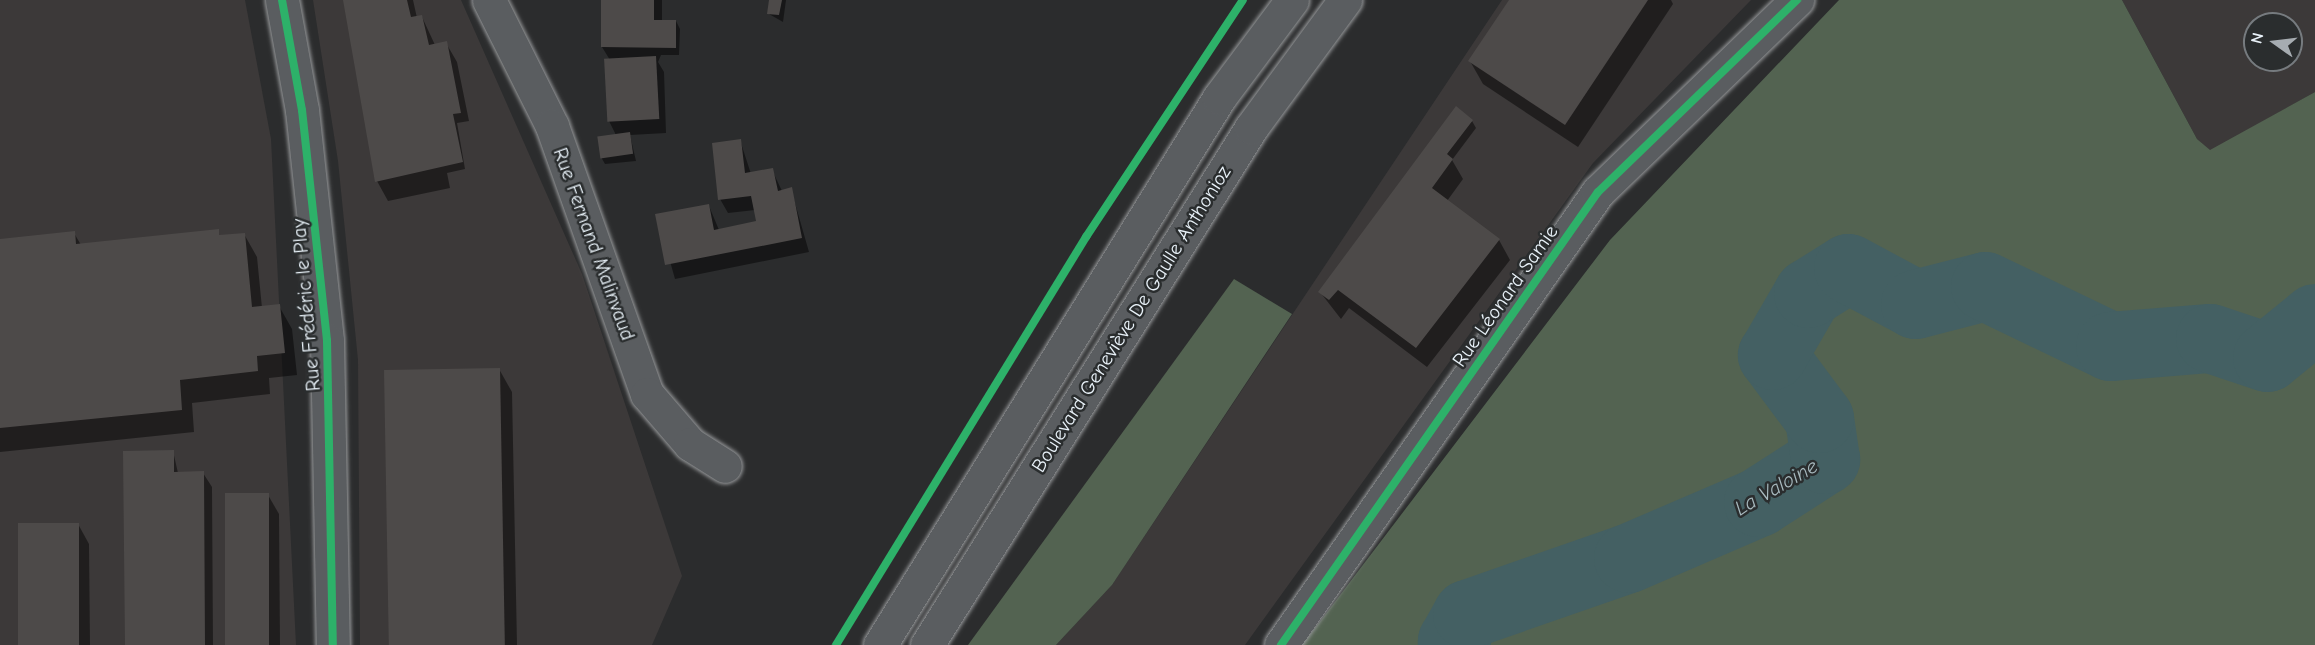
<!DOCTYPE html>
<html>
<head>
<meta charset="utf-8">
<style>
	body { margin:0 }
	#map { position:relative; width:2315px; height:645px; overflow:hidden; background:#2b2c2d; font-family:"Comic Neue",sans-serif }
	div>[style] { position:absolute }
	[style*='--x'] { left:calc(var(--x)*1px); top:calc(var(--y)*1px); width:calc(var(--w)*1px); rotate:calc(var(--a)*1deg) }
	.built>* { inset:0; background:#3c3939 }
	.green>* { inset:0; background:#536351 }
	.shadow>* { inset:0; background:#0007 }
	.river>* { height:69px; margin:-34.5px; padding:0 34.5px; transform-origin:34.5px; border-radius:34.5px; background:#446063 }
	.building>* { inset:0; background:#4d4a49; transform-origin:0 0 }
	.roads { filter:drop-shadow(0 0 2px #96989a) drop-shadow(0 0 2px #96989a) }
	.minor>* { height:33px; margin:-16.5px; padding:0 16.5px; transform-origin:16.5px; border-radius:16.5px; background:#5a5d60 }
	.major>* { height:33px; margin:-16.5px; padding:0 16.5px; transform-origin:16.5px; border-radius:16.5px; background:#5a5d60 }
	.cycleway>* { height:8px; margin:-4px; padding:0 4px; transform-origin:4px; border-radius:4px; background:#2db169 }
	span { translate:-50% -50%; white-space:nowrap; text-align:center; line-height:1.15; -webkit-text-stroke:5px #2a2d2e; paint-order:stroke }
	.street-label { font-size:20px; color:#e8f1f8 }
	.water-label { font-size:21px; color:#a7b9be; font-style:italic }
	.north { position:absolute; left:2243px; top:12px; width:60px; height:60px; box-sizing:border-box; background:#2a2d2e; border:2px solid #767b7f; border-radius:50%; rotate:284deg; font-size:16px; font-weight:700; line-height:24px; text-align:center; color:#e8f1f8 }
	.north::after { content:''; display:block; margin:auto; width:21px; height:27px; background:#a6acb1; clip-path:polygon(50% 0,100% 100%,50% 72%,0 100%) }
</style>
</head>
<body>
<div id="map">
	<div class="built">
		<i style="clip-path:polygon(0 0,245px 0,271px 139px,296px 645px,0 645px)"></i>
		<i style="clip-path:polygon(313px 0,461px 0,582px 274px,682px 576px,652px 645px,360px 645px,358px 360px,338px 161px)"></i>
		<i style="clip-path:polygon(1502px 0,1751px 0,1593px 163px,1245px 645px,1056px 645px,1112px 585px)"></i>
		<i style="clip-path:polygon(evenodd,2122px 0,2315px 0,2315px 92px,2210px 151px,2197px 139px,2122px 0,2255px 24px,2291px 24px,2291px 60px,2255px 60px,2255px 24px)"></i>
	</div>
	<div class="green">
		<i style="clip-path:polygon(1839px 0,2122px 0,2197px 139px,2210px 150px,2315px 92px,2315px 645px,1302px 645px,1610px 240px)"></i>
		<i style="clip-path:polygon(1234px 279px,1292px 314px,1112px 585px,1056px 645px,968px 645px)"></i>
	</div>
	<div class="shadow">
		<i style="clip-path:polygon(345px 0,413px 0,417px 18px,422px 17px,435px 45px,446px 43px,457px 62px,469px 121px,457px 123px,465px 169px,447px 173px,450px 188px,388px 201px,377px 181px)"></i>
		<i style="clip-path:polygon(603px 0,662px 0,662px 21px,676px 21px,680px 29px,679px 55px,661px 55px,658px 62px,664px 72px,666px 133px,630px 135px,636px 161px,605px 164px,601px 157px,616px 135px,609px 121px,610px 60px,602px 47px)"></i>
		<i style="clip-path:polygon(770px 0,786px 0,783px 22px,769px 14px)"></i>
		<i style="clip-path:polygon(1511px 0,1671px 0,1673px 4px,1578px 147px,1483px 84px,1470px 61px)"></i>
		<i style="clip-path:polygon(1472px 121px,1476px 128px,1452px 160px,1463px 179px,1447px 201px,1499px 240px,1510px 260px,1427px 367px,1349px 308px,1341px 319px,1320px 292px)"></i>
		<i style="clip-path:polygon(740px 140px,751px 174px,772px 170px,782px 191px,791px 189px,809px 252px,675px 279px,657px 215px,709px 206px,719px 230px,757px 222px,755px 210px,728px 213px,720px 199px)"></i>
		<i style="clip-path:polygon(74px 233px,81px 245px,244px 234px,257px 257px,262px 308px,279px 306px,292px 329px,297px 375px,269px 378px,270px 394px,192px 403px,194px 432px,0 452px,0 241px)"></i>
		<i style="clip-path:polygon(499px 369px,512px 392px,517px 645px,390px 645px)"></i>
		<i style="clip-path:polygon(173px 451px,178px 473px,203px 473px,212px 487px,213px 645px,126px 645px)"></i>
		<i style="clip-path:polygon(226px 495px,268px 495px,279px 514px,280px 645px,225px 645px)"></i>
		<i style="clip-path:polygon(78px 524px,89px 544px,90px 645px,22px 645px)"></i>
	</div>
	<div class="river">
		<i style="--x:1456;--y:645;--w:6;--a:-135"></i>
		<i style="--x:1452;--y:641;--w:31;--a:-61"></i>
		<i style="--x:1467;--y:614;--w:170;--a:-19.2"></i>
		<i style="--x:1628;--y:558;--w:142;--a:-23.3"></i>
		<i style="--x:1758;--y:502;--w:80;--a:-32.7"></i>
		<i style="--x:1825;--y:459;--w:41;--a:-98.3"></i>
		<i style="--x:1819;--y:418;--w:79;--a:-126.7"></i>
		<i style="--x:1772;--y:355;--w:72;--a:-59.9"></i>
		<i style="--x:1808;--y:293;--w:47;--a:-32"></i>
		<i style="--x:1848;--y:268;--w:76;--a:28.2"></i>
		<i style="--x:1915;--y:304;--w:72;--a:-14.4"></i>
		<i style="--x:1985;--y:286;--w:139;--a:25.6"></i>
		<i style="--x:2110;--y:346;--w:100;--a:-4.6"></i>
		<i style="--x:2210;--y:338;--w:60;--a:18.4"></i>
		<i style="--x:2267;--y:357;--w:62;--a:-39.1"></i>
	</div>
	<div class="building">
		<i style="clip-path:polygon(343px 0,407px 0,411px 17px,422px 15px,429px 45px,447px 41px,461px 113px,453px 114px,463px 162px,375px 182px)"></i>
		<i style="clip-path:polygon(601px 0,654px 0,654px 20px,676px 20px,676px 48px,601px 47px)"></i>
		<i style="clip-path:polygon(769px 0,782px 0,779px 15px,767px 14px)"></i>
		<i style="clip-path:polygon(1509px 0,1648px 0,1565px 125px,1468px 61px)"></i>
		<i style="left:656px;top:56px;width:63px;height:52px;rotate:87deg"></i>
		<i style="clip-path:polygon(1456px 106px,1473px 120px,1447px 154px,1453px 159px,1432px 188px,1500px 239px,1416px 348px,1338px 290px,1329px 300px,1318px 292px)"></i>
		<i style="left:630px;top:132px;width:22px;height:33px;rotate:82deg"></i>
		<i style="clip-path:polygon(741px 139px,745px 173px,773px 168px,778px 191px,792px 187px,802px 238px,665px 265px,655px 214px,709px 204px,714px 230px,756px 221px,751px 196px,718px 200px,712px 143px)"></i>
		<i style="clip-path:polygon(219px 229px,219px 235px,245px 233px,252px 307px,280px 304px,285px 353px,257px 356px,258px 371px,180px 380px,182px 410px,0 428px,0 239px,75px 231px,76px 244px)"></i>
		<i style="left:500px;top:368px;width:277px;height:116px;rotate:89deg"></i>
		<i style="clip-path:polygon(174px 450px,174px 472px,204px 471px,205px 645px,125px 645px,123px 451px)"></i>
		<i style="left:225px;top:493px;width:44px;height:152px"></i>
		<i style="left:79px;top:523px;width:122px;height:61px;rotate:90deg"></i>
	</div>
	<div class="roads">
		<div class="minor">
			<i style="--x:282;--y:0;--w:112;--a:79.7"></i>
			<i style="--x:302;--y:110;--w:232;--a:83.8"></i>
			<i style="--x:327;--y:341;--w:304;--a:88.9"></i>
			<i style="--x:489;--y:0;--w:141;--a:63.4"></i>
			<i style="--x:552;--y:126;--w:284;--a:70.5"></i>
			<i style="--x:647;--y:394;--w:66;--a:49.3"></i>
			<i style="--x:690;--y:444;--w:41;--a:32.2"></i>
			<i style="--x:1281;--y:645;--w:553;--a:-55.02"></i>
			<i style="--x:1598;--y:192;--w:277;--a:-44"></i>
		</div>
		<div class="major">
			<i style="--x:880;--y:645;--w:644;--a:-58.21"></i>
			<i style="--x:1219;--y:98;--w:122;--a:-53.3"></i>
			<i style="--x:927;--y:645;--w:610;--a:-57.92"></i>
			<i style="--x:1251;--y:128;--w:159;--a:-53.7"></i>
		</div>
	</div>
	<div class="cycleway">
		<i style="--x:282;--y:0;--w:112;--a:79.7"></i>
		<i style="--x:302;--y:110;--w:232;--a:83.8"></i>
		<i style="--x:327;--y:341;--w:304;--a:88.9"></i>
		<i style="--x:836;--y:645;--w:479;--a:-58.5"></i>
		<i style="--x:1086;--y:237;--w:284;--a:-56.5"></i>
		<i style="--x:1281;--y:645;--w:553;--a:-55.02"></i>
		<i style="--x:1598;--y:192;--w:277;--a:-44"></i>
	</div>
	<div class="street-label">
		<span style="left:594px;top:244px;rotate:70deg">Rue Fernand Malinvaud</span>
		<span style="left:1505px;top:296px;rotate:-55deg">Rue Léonard Samie</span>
		<span style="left:306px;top:305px;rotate:-95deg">Rue Frédéric le Play</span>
		<span style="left:1131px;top:319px;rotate:-58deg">Boulevard Geneviève De Gaulle Anthonioz</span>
	</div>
	<div class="water-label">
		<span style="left:1776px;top:487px;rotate:-30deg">La Valoine</span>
	</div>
	<div class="north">N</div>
</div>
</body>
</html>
